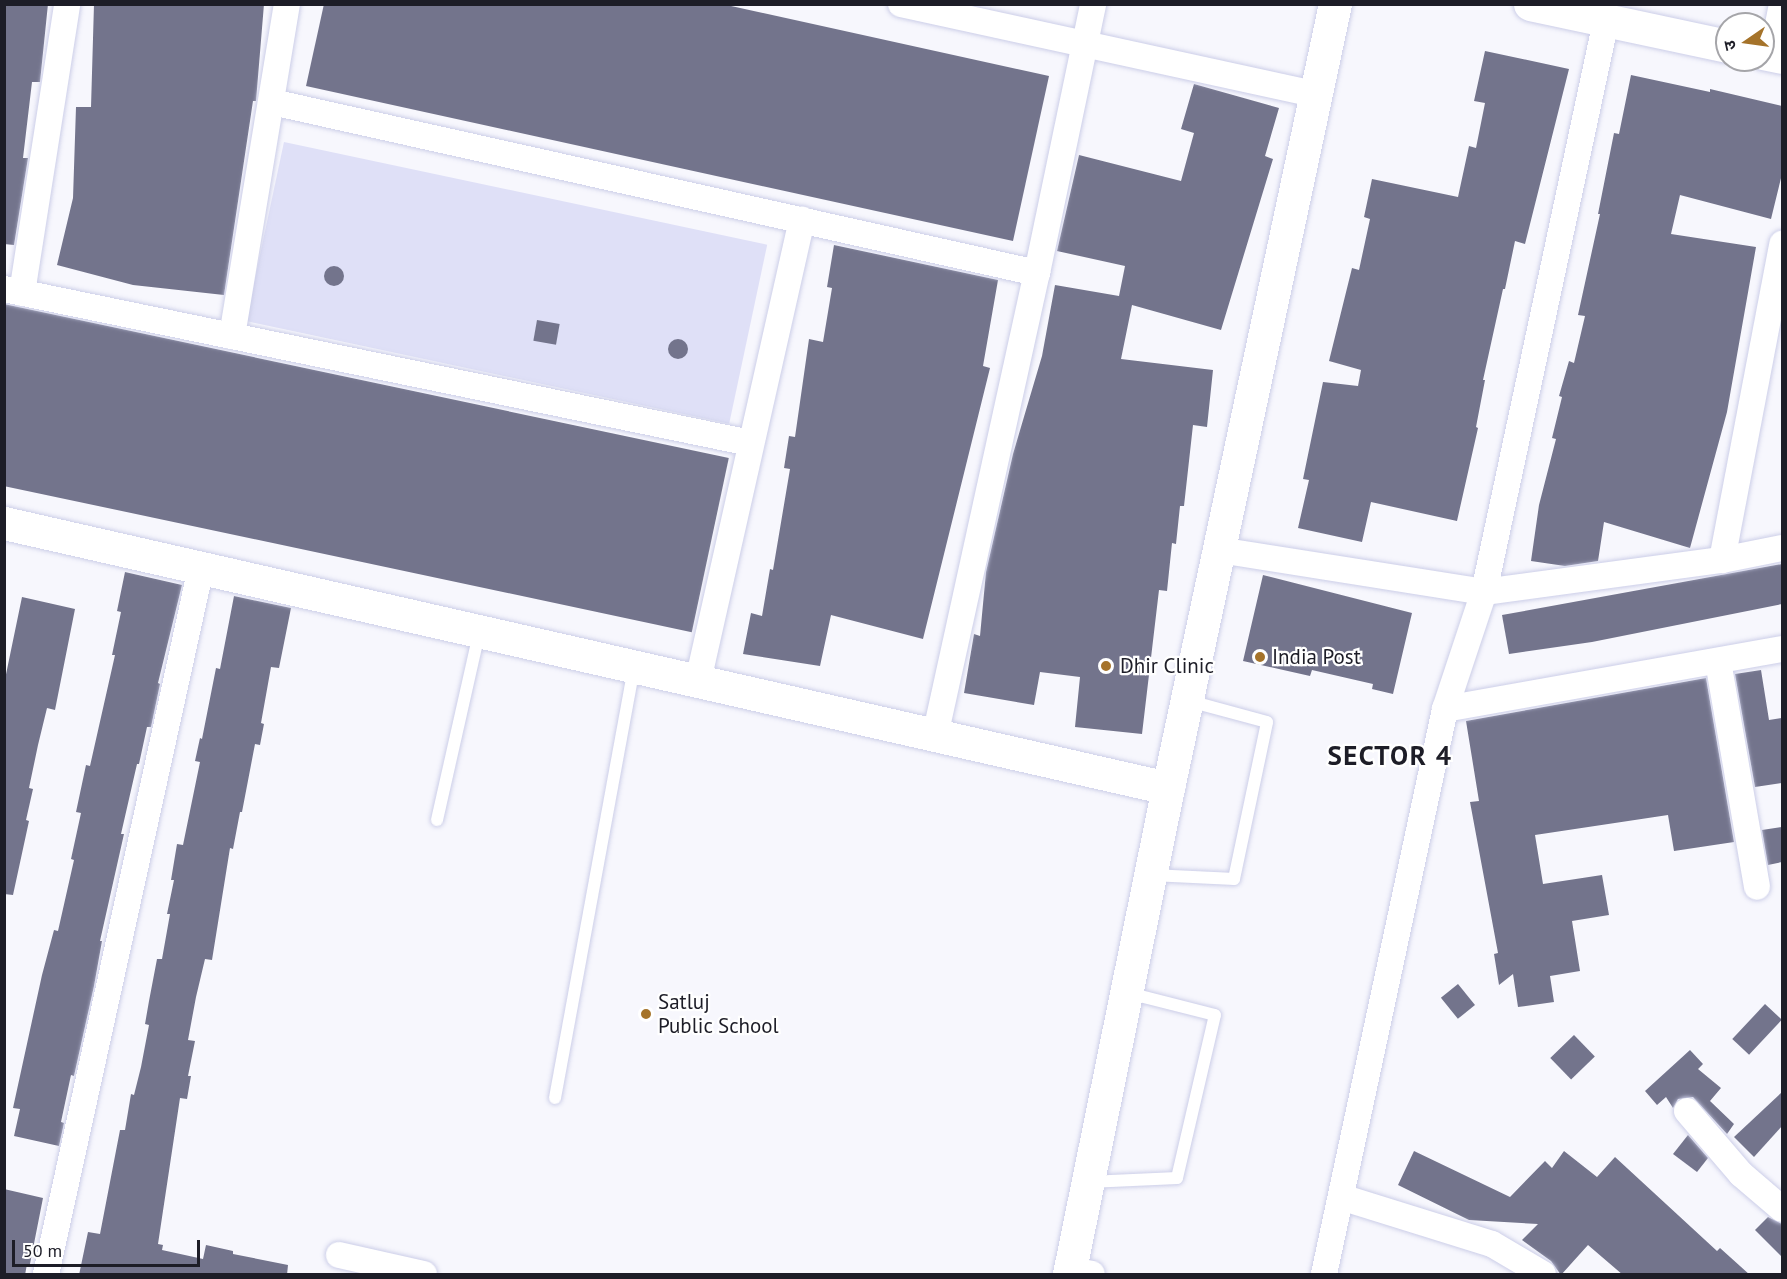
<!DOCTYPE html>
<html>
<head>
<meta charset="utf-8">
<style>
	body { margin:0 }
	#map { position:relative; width:1787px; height:1279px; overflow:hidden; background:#f7f7fd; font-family:"PT Sans","Noto Sans Devanagari",sans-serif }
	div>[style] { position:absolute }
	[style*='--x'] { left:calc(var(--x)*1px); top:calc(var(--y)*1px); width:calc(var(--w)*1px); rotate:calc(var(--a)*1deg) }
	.green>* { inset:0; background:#dfe0f7; transform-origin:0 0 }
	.building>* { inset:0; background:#73748c; transform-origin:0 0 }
	.round { border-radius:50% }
	.roads { filter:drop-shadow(0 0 2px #cccee8) drop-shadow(0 0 2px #cccee8) }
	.lane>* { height:12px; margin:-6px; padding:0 6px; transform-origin:6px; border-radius:6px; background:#fff }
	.street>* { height:26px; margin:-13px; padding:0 13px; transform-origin:13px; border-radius:13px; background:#fff }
	.secondary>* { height:33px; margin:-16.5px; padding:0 16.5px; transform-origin:16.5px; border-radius:16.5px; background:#fff }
	.dots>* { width:16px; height:16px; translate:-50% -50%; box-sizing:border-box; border:3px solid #fff; border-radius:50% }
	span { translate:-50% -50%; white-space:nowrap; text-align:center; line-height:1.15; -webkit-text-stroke:4.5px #fff; paint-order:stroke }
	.poi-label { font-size:21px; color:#1d1d27 }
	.left { translate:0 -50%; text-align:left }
	.district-label { font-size:27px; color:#1d1d27; font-weight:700; letter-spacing:1.5px }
	.frame { position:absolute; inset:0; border:6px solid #1d1d27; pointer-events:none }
	.north { position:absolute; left:1715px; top:12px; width:60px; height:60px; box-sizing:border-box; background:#fff; border:2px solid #a5a5a9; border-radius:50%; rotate:257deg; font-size:16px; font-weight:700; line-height:24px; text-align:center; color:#1d1d27 }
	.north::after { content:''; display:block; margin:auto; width:21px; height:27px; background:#a5732a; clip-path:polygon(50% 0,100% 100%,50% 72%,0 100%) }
	.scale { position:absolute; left:12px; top:1240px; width:188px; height:27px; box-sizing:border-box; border:3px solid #1d1d27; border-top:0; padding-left:8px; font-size:18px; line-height:21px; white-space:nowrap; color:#1d1d27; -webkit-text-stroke:4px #fff; paint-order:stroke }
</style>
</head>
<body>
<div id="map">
	<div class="green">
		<i style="left:284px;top:142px;width:494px;height:183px;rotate:12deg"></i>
	</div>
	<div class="building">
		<i style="clip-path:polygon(4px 4px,48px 4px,40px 82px,32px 82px,23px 158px,28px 158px,14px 245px,4px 244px)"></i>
		<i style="clip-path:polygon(94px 4px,264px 4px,256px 101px,253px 101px,224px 295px,133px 285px,57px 265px,73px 198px,76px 107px,91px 107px)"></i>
		<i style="clip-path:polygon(324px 4px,722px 4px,1049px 76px,1013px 241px,306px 86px)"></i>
		<i style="clip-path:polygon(1485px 51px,1569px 69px,1525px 244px,1515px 241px,1505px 289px,1503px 289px,1483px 380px,1485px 380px,1476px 427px,1478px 428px,1457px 521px,1371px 502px,1362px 542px,1298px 528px,1309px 480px,1303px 479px,1323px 382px,1358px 386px,1361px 370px,1329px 361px,1352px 268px,1359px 270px,1370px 219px,1364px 217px,1372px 179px,1458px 197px,1469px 146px,1476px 148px,1485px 103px,1474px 101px)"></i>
		<i style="clip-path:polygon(1631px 75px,1710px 92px,1710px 89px,1782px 106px,1782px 174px,1771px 219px,1680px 195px,1671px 234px,1756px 247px,1727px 412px,1690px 548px,1604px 522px,1598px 561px,1565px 566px,1531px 561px,1539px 505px,1556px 439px,1552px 438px,1562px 397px,1559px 396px,1569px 361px,1574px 363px,1585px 316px,1578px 315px,1600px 214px,1598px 214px,1614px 133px,1619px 134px)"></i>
		<i style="clip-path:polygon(1194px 84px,1279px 108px,1265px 156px,1273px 159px,1221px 330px,1132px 305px,1121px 359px,1213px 370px,1207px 427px,1193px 425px,1184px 506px,1180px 506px,1176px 544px,1172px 543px,1167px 591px,1159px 590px,1142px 734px,1075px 727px,1080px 677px,1040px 672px,1034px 705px,964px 693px,974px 634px,980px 636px,986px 572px,1013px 454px,1042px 356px,1055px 285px,1119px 296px,1125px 266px,1057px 251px,1079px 155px,1181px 181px,1194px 133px,1181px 129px)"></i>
		<i style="clip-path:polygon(834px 245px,998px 280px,983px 366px,990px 368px,923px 639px,831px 615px,820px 666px,743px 654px,751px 613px,762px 616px,770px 569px,773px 570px,790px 469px,784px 468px,789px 436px,795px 437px,809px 339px,823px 342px,832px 288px,827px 287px)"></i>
		<i class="round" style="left:324px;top:266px;width:20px;height:20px"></i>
		<i style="left:4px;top:304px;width:741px;height:178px;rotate:12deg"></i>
		<i style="left:537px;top:320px;width:23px;height:21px;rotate:10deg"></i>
		<i class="round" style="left:668px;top:339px;width:20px;height:20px"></i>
		<i style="clip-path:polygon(1782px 564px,1782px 604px,1592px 642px,1509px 654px,1502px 615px)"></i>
		<i style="clip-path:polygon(125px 572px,182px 585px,158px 683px,160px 684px,151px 727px,147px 727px,139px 764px,137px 764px,121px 834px,124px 834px,100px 941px,102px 941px,94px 986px,74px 1076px,71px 1075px,61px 1122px,64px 1123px,59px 1146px,14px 1136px,20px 1109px,13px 1108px,42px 975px,54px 930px,58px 931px,74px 860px,71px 859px,81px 813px,76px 812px,86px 765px,90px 766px,115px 655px,112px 655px,121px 612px,117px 611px)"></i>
		<i style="clip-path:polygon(1263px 575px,1412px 613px,1393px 694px,1372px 689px,1373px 684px,1312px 670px,1310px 676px,1243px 661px)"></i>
		<i style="clip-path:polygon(234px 596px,291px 608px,279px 668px,271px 667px,261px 723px,264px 724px,260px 745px,255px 744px,242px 812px,240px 812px,233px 849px,230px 848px,212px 960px,205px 959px,196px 997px,188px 1040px,195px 1041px,188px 1076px,191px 1076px,187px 1099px,180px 1098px,158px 1244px,163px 1245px,162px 1250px,203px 1259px,206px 1245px,233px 1251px,233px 1254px,288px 1265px,287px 1275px,79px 1275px,88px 1232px,100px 1234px,120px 1130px,125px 1130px,131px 1094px,134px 1095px,141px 1067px,149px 1025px,145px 1024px,149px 1001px,157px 959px,162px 959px,170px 914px,167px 914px,174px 880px,171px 880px,177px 844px,183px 845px,200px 762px,195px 761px,200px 738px,202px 739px,216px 668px,220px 669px)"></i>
		<i style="clip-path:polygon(22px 597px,75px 609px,55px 710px,47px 708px,38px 745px,29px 788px,33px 789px,26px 820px,29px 821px,13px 895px,4px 894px,4px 684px)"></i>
		<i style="clip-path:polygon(1761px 670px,1769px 720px,1782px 718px,1782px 783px,1755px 787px,1735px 674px)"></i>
		<i style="clip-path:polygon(1706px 678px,1734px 842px,1674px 851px,1668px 815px,1535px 835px,1543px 884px,1602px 875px,1609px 915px,1572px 921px,1580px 971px,1550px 976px,1554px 1002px,1518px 1007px,1513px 974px,1499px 985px,1494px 954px,1498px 953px,1470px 802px,1479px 801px,1466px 721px)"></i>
		<i style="clip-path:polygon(1782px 827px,1782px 862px,1768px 865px,1762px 830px)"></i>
		<i style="left:1458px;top:984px;width:27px;height:22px;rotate:51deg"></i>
		<i style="left:1765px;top:1004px;width:23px;height:48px;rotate:43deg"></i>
		<i style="left:1574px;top:1035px;width:30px;height:33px;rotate:46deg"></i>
		<i style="clip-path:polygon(1690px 1050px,1703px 1064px,1698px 1069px,1721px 1088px,1710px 1101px,1734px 1124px,1727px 1134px,1693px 1097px,1678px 1099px,1673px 1108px,1666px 1097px,1657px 1105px,1645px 1091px)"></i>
		<i style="clip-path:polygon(1782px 1092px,1782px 1126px,1754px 1157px,1734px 1137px)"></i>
		<i style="clip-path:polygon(1688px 1135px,1708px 1158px,1697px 1172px,1673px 1154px)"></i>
		<i style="clip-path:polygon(1414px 1151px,1510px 1197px,1545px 1161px,1552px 1168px,1564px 1151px,1597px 1177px,1615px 1157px,1717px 1251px,1720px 1248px,1750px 1275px,1623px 1275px,1588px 1245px,1561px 1275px,1551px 1261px,1522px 1240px,1538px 1224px,1469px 1220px,1398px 1185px)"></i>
		<i style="clip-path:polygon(4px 1189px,43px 1198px,30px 1264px,27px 1264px,25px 1275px,4px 1275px)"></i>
		<i style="clip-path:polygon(1768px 1217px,1782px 1224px,1782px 1257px,1755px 1230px)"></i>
	</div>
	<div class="roads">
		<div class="lane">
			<i style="--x:437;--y:820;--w:192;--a:-77.3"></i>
			<i style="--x:1152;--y:875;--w:82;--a:2.8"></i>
			<i style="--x:1234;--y:879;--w:160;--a:-78.1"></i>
			<i style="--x:1267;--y:722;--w:81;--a:-164.9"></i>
			<i style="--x:555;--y:1098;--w:437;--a:-79.6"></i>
			<i style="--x:1089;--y:1182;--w:88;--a:-2.6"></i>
			<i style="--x:1177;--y:1178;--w:167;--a:-76.9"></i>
			<i style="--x:1215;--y:1015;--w:90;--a:-165.8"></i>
		</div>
		<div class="street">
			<i style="--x:901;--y:4;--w:426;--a:12.3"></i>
			<i style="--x:1772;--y:55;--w:52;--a:-78.9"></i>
			<i style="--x:272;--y:102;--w:784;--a:12.6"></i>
			<i style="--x:4;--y:289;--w:762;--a:11.66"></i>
			<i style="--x:22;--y:293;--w:292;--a:-81.1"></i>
			<i style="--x:232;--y:336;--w:337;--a:-80.6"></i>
			<i style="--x:1219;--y:550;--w:268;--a:9"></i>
			<i style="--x:1484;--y:592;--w:240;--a:-7.7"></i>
			<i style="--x:1722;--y:560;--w:61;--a:-11.3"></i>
			<i style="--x:1722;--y:560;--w:322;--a:-79.2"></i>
			<i style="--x:1718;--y:661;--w:229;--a:80.2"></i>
			<i style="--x:698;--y:681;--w:473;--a:-77.3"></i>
			<i style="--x:1445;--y:709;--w:342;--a:-10.1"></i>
			<i style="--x:935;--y:736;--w:474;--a:-77.6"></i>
			<i style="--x:1037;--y:273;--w:275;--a:-78.2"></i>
			<i style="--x:1687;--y:1111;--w:83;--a:49.4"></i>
			<i style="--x:1741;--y:1174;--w:54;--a:40.5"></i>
			<i style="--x:1341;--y:1197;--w:158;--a:17.3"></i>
			<i style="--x:1492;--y:1244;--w:59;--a:30.5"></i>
			<i style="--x:339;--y:1255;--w:87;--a:12.6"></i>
			<i style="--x:1070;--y:1270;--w:22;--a:10"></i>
			<i style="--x:46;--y:1274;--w:723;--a:-77.62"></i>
			<i style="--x:1324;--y:1274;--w:578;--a:-77.91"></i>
			<i style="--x:1445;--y:709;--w:123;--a:-71.6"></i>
			<i style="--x:1484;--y:592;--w:584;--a:-77.94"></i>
		</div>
		<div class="secondary">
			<i style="--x:1530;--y:4;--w:201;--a:12"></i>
			<i style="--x:1763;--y:53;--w:19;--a:12"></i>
			<i style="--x:4;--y:523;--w:1194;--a:12.83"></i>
			<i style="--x:1069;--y:1274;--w:496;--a:-78.5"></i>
			<i style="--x:1168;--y:788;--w:802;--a:-77.98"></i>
		</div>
	</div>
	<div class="dots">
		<i style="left:1260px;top:657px;background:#a5732a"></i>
		<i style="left:1106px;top:666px;background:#a5732a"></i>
		<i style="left:646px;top:1014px;background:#a5732a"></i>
	</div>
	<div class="poi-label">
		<span class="left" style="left:1272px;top:657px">India Post</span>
		<span class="left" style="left:1120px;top:666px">Dhir Clinic</span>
		<span class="left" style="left:658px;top:1014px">Satluj<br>Public School</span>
	</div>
	<div class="district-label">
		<span style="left:1390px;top:756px">SECTOR 4</span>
	</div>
	<div class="frame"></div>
	<div class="north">उ</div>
	<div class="scale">50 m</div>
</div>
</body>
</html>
